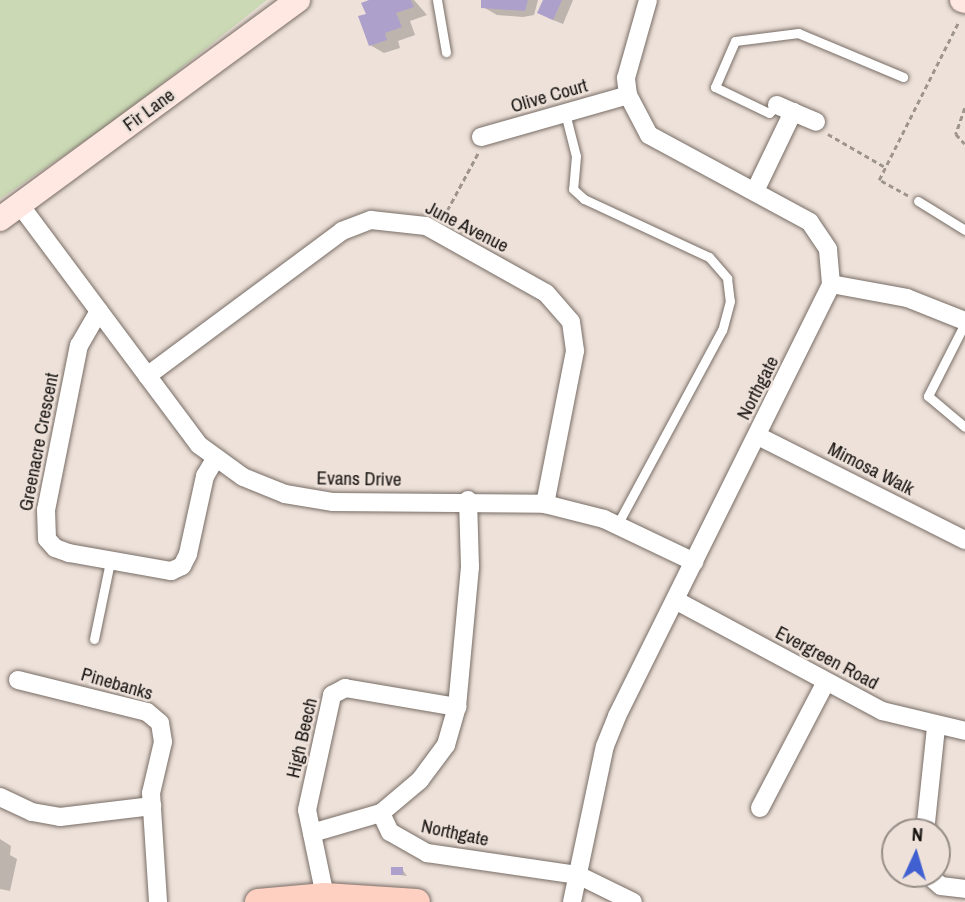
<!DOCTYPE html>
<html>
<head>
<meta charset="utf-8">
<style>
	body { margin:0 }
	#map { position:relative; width:965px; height:902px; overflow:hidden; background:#ede1d9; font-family:"Archivo Narrow",sans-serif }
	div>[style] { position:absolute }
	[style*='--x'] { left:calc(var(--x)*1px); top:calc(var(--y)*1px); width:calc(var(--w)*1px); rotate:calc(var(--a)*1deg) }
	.green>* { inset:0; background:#cbd9b5 }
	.shadow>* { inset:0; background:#0003 }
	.building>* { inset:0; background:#ada1cc; transform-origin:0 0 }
	.path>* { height:2.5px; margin-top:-1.25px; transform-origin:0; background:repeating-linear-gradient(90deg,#9d948e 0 5px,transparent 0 8.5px) }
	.roads { filter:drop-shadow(0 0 2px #786d66) drop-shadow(0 0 2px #786d66) }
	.lane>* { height:9px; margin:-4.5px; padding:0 4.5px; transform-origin:4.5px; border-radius:4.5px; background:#fff }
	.street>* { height:18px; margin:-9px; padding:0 9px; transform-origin:9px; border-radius:9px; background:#fff }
	.secondary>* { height:24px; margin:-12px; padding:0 12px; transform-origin:12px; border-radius:12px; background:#ffe8e1 }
	.primary>* { height:26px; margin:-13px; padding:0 13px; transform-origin:13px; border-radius:13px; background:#fed0c2 }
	span { translate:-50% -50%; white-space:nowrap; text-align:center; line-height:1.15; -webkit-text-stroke:5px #ede1d9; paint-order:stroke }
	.street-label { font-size:19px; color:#15110f }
	.north { position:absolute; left:881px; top:818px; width:70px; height:70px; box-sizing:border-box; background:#ede1d9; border:2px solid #978e88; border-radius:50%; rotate:4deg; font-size:19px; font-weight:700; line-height:28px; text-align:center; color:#15110f }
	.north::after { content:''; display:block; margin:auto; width:24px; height:32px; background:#405fd1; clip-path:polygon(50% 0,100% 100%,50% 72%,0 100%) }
</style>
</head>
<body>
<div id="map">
	<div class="green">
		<i style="clip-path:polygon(0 0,267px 0,117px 119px,0 199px)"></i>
	</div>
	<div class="shadow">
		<i style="clip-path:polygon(374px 0,414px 0,427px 15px,410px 21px,415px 35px,398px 41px,400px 48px,384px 53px,370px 45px,368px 15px)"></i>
		<i style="clip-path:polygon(483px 0,538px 0,534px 15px,523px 17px,497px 15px,483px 7px)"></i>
		<i style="clip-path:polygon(545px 0,573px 0,563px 24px,548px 18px)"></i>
		<i style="clip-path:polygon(0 839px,11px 846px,10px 855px,17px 859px,10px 891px,0 889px)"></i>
		<i style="clip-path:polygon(402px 869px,407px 876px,393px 874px)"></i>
	</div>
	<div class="building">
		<i style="clip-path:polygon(369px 0,411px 0,414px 7px,396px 13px,402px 27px,385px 33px,387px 40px,369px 46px,358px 16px,366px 14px,361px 3px)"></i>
		<i style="clip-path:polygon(481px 0,528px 0,525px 11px,481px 8px)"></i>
		<i style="clip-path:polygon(543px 0,562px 0,553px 20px,537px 13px)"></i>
		<i style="left:391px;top:867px;width:12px;height:8px"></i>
	</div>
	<div class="path">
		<i style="--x:965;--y:108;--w:28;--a:109"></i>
		<i style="--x:956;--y:134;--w:13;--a:48"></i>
		<i style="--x:828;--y:134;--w:66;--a:30.1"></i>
		<i style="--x:908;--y:196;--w:33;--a:-151"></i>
		<i style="--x:879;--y:180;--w:178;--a:-63.3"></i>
		<i style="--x:443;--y:218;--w:74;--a:-61.7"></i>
	</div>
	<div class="roads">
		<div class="lane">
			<i style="--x:437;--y:0;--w:53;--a:80.2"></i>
			<i style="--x:777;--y:105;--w:11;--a:135"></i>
			<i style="--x:769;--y:113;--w:60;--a:-154.3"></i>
			<i style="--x:715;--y:87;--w:50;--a:-66.5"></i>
			<i style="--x:735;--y:41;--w:64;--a:-7.2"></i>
			<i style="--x:798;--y:33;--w:114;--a:22.7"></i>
			<i style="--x:565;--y:113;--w:44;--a:75.7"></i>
			<i style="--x:576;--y:156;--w:33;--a:95"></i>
			<i style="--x:573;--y:189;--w:15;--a:42"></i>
			<i style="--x:584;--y:199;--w:138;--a:24.9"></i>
			<i style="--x:709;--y:257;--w:28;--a:49"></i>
			<i style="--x:727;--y:278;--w:23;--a:83"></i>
			<i style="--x:730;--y:301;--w:30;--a:105"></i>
			<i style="--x:722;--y:330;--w:221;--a:118.3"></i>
			<i style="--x:918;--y:201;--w:55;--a:31.7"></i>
			<i style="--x:965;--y:323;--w:82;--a:116.9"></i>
			<i style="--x:928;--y:396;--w:48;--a:40"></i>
			<i style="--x:94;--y:639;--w:79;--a:-78.3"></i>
		</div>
		<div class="street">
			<i style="--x:777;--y:105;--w:17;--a:24"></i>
			<i style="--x:481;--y:137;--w:153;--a:-15.9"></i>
			<i style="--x:755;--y:191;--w:88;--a:-64.3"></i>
			<i style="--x:793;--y:112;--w:25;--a:23"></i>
			<i style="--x:20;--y:205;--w:299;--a:53.3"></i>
			<i style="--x:199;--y:445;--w:54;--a:36"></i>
			<i style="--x:243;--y:477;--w:45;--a:22"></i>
			<i style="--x:285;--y:494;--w:49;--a:9.5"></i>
			<i style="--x:333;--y:502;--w:212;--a:0.5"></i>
			<i style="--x:545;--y:504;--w:61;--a:14.3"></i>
			<i style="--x:604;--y:519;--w:100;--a:25.5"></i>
			<i style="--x:831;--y:284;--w:77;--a:10.4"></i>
			<i style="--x:907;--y:298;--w:62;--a:21.6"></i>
			<i style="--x:99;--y:311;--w:39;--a:120"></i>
			<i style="--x:79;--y:345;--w:168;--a:101.3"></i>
			<i style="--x:46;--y:510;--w:29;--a:88"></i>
			<i style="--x:47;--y:539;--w:12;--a:48"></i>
			<i style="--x:55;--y:548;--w:15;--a:20"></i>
			<i style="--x:69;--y:553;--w:104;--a:10"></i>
			<i style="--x:171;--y:571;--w:12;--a:-24"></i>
			<i style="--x:182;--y:566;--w:13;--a:-63"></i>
			<i style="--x:188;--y:554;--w:80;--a:-77.7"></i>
			<i style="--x:205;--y:476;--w:21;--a:-59"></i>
			<i style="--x:147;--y:376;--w:243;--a:-36.6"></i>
			<i style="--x:342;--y:231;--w:31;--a:-21"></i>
			<i style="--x:371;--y:220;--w:55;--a:6.2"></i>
			<i style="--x:426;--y:226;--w:137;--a:29.2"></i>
			<i style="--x:546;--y:293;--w:38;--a:49"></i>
			<i style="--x:571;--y:322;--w:29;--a:82"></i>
			<i style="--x:575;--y:351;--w:156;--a:101.1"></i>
			<i style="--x:758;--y:436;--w:232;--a:26.7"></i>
			<i style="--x:677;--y:601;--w:233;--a:28.2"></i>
			<i style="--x:882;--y:711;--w:85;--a:13.5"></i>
			<i style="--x:18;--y:680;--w:133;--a:13.9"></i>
			<i style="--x:147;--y:712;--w:17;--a:40"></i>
			<i style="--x:160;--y:723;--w:19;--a:81"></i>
			<i style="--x:163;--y:742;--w:52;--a:103.2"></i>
			<i style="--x:151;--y:793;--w:109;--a:86.3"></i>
			<i style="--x:0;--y:797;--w:35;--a:25"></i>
			<i style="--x:32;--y:812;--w:28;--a:10"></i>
			<i style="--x:60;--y:817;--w:93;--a:-6.8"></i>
			<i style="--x:760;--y:808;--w:142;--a:-62.4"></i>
			<i style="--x:381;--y:813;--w:21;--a:65"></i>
			<i style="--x:390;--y:832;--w:43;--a:29.6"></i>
			<i style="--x:427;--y:853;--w:153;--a:8.3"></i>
			<i style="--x:578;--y:875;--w:61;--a:26.1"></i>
			<i style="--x:925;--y:832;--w:106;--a:-84"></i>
			<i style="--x:312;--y:833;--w:72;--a:-16.2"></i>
			<i style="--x:381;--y:813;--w:51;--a:-40.2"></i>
			<i style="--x:420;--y:780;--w:44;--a:-53.4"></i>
			<i style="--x:446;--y:745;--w:40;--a:-74"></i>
			<i style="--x:457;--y:707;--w:141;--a:-84.7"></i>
			<i style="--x:470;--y:567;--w:67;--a:-91.7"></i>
			<i style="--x:927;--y:874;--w:18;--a:41"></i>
			<i style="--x:941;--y:886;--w:24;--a:7"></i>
			<i style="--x:325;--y:896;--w:88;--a:-101.8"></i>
			<i style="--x:307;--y:810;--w:118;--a:-77.7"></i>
			<i style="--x:332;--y:695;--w:15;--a:-28"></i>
			<i style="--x:345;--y:688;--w:114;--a:9.6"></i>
			<i style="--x:572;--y:902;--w:159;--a:-78.1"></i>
			<i style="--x:605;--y:746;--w:32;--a:-68"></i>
			<i style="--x:617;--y:716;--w:482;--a:-63.6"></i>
			<i style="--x:831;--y:284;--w:35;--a:-95"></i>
			<i style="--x:828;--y:249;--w:32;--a:-124"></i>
			<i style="--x:810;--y:222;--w:183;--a:-151.6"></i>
			<i style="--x:649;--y:135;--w:45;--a:-117.7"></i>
			<i style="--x:628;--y:95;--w:17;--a:-97"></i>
			<i style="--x:626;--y:78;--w:81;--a:-74.2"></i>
		</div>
		<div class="secondary">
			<i style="--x:962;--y:0;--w:3;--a:18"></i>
			<i style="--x:0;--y:219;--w:370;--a:-36.3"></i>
		</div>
		<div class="primary">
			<i style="--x:258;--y:902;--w:67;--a:-5.1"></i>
			<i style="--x:325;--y:896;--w:92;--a:3.7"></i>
		</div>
	</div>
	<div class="street-label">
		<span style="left:549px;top:96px;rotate:-16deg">Olive Court</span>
		<span style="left:149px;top:110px;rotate:-36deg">Fir Lane</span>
		<span style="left:467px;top:227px;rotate:27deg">June Avenue</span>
		<span style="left:758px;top:388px;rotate:-63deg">Northgate</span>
		<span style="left:39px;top:442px;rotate:-79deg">Greenacre Crescent</span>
		<span style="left:871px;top:469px;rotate:27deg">Mimosa Walk</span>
		<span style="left:359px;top:479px;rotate:1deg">Evans Drive</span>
		<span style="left:827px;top:658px;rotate:28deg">Evergreen Road</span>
		<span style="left:117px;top:684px;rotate:16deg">Pinebanks</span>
		<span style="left:302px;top:738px;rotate:-77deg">High Beech</span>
		<span style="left:455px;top:833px;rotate:12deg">Northgate</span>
	</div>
	<div class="north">N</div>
</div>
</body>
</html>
